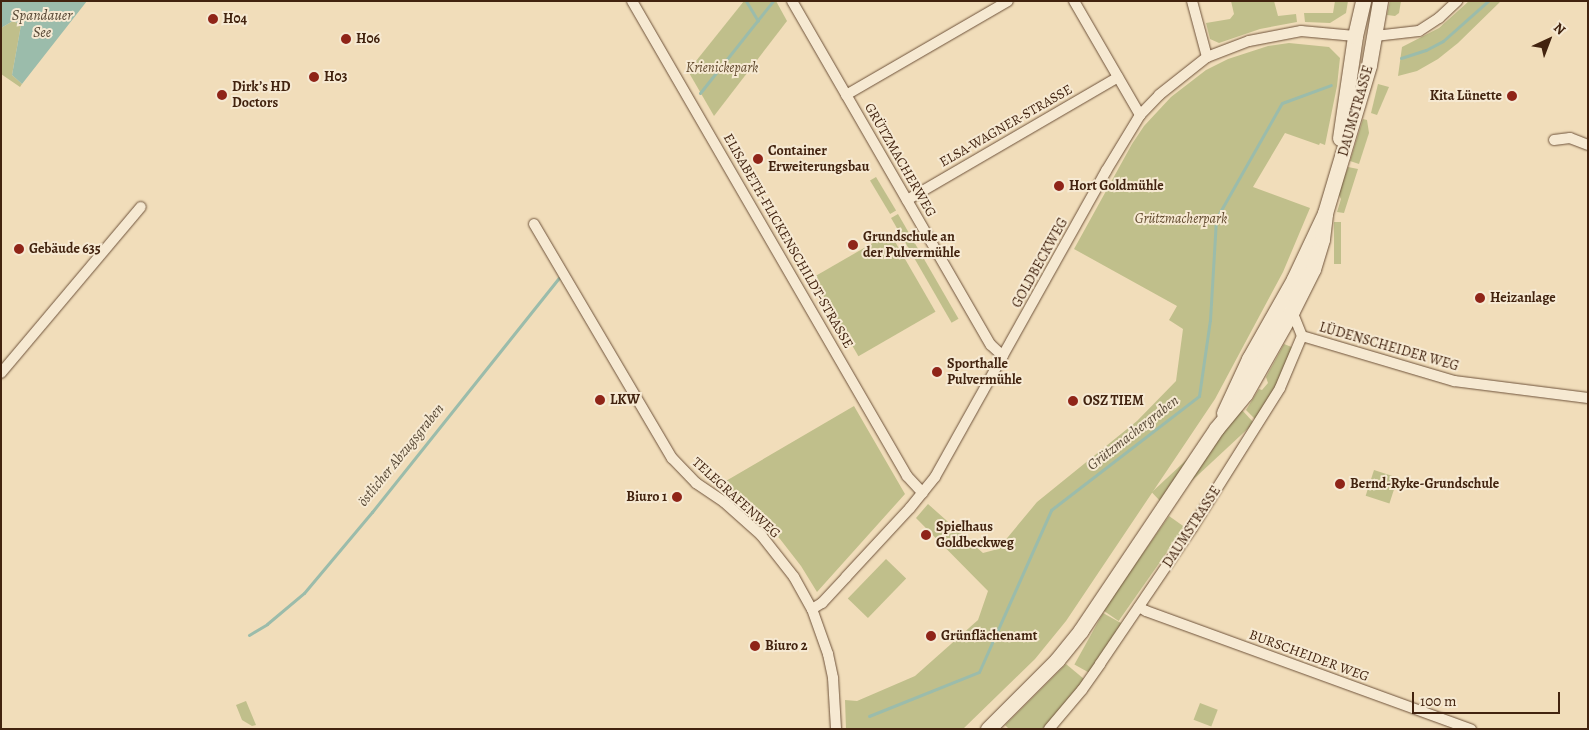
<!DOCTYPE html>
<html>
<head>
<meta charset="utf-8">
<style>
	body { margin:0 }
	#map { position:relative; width:1589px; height:730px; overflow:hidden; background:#f1ddba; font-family:Alegreya,serif }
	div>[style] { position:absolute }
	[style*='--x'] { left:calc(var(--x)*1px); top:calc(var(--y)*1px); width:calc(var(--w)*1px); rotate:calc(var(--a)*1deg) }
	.green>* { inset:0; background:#c0bf8b; transform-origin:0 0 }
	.water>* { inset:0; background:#9bbcab }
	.stream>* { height:3px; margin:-1.5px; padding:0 1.5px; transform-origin:1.5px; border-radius:1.5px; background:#9bbcab }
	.roads { filter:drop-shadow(0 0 1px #6e523a) drop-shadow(0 0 1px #6e523a) }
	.minor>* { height:10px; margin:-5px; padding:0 5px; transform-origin:5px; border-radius:5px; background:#f6e9d2 }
	.secondary>* { height:15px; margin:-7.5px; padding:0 7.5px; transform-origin:7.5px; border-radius:7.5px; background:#f6e9d2 }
	.dots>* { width:14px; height:14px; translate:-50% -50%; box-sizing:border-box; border:2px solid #f6e9d2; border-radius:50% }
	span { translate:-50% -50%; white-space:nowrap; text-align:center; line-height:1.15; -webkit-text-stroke:4px #f6e9d2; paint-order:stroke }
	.poi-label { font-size:14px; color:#42230f; font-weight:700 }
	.left { translate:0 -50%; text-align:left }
	.right { translate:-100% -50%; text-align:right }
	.park-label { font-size:14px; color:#624a2e; font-style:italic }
	.street-label { font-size:14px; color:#42230f }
	.water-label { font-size:15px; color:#584936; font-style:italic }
	.frame { position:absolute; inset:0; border:2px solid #42230f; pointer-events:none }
	.north { position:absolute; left:1524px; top:15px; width:50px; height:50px; -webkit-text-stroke:4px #f6e9d2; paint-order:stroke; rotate:43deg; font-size:14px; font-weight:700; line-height:20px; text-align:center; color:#42230f }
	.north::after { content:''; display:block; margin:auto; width:18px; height:22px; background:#42230f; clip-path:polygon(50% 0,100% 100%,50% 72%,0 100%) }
	.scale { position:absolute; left:1412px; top:692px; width:148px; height:22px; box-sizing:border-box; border:2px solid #42230f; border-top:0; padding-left:6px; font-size:15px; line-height:18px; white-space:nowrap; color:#42230f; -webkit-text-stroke:4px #f6e9d2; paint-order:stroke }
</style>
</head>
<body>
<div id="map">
	<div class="green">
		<i style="clip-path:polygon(744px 1px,776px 1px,787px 21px,714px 116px,688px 71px)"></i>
		<i style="clip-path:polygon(1231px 1px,1274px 1px,1278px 16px,1296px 14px,1297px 22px,1260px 29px,1219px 43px,1210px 39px,1206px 23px,1230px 19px,1234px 14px)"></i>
		<i style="clip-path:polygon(1335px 1px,1348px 1px,1346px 13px,1330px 23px,1305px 22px,1304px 13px,1333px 13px)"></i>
		<i style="clip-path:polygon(1390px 1px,1401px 1px,1399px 13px,1395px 16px,1387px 15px)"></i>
		<i style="clip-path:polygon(1469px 1px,1501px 1px,1458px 43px,1438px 59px,1417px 71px,1398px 76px,1402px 47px,1439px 28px)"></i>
		<i style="clip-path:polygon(13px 21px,21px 25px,12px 75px,22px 84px,20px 87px,1px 74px,1px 28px)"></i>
		<i style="clip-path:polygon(1289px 43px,1329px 47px,1340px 58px,1337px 86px,1325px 145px,1320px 143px,1319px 145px,1285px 133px,1253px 187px,1310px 208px,1283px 272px,1215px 399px,1066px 621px,1035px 659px,963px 729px,846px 729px,845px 700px,857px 701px,915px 676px,978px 620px,988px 591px,916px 518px,928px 504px,983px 553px,998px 549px,1037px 502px,1137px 421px,1176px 381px,1183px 329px,1169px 320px,1177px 306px,1074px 249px,1132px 144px,1144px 126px,1171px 97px,1206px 70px,1228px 59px,1268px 46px)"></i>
		<i style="clip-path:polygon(1378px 84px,1389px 87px,1377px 115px,1371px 113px)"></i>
		<i style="clip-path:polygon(1363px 119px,1367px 120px,1369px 133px,1359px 164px,1350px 161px)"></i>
		<i style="clip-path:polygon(1348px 167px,1358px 169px,1344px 213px,1337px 212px,1341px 199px,1338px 193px)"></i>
		<i style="left:876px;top:177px;width:39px;height:7px;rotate:59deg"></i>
		<i style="left:898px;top:214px;width:121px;height:8px;rotate:60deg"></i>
		<i style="left:1334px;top:222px;width:7px;height:42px"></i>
		<i style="left:890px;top:233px;width:91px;height:89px;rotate:60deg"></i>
		<i style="clip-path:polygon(1284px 344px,1294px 348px,1282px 378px,1256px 420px,1246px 410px,1259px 389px,1262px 390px,1268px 383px,1266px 377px)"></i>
		<i style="clip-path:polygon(854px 406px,905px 494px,817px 592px,801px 566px,780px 539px,754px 513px,719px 485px)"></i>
		<i style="left:1241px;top:409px;width:19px;height:122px;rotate:47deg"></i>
		<i style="left:1374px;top:470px;width:25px;height:27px;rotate:18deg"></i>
		<i style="left:1169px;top:516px;width:19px;height:115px;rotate:35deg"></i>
		<i style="left:886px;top:559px;width:28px;height:55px;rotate:44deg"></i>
		<i style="left:1103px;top:613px;width:21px;height:59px;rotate:29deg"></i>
		<i style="clip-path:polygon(1066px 664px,1084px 679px,1054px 717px,1042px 729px,1009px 729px,1005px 725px)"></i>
		<i style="clip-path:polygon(246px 701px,256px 725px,252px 726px,242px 720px,236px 705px)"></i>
		<i style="left:1200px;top:703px;width:19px;height:18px;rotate:21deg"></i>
	</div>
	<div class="water">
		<i style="clip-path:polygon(1px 1px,87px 1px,22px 84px,12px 75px,21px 25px,13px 21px,1px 28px)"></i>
	</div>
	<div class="stream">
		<i style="--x:746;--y:1;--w:23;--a:59"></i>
		<i style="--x:1401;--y:58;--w:26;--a:-18"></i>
		<i style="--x:1426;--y:50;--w:19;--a:-28"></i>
		<i style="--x:1443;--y:41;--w:60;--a:-41.6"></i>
		<i style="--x:700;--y:93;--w:117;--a:-51.6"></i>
		<i style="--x:249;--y:635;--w:21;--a:-31"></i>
		<i style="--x:267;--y:624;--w:48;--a:-40"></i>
		<i style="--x:304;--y:593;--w:106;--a:-50"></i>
		<i style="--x:372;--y:512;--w:300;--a:-51.4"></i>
		<i style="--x:869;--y:716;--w:118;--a:-21.8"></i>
		<i style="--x:979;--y:672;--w:177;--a:-66"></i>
		<i style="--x:1051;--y:510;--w:187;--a:-37.6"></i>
		<i style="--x:1199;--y:396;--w:77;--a:-81.8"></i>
		<i style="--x:1210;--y:320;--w:101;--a:-86.6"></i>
		<i style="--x:1216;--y:219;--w:133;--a:-60.4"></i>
		<i style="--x:1282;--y:103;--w:52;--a:-20.2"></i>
	</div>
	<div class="roads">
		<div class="minor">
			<i style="--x:632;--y:1;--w:549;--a:59.93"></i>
			<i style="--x:907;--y:476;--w:23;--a:47"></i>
			<i style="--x:792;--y:1;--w:397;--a:60"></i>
			<i style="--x:991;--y:345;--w:16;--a:43"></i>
			<i style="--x:1074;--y:1;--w:132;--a:59.9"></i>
			<i style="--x:1192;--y:1;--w:58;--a:75"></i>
			<i style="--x:1375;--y:36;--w:44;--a:-6.5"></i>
			<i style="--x:1419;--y:31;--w:24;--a:-33"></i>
			<i style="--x:1439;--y:18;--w:25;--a:-43"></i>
			<i style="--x:846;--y:95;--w:187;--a:-30.1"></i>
			<i style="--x:1554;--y:140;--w:16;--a:-7"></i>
			<i style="--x:1570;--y:138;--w:19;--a:21"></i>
			<i style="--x:907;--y:200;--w:244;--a:-30.2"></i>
			<i style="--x:534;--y:224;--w:272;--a:59.5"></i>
			<i style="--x:672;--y:458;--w:35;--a:46"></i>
			<i style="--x:696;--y:483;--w:34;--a:34"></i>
			<i style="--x:724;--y:502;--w:50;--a:41.7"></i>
			<i style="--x:761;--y:535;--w:53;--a:51.8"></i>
			<i style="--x:794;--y:577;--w:37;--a:61"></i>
			<i style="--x:812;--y:609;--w:48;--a:70.4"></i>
			<i style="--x:828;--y:654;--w:25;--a:78"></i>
			<i style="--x:833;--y:678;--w:51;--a:86.6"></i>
			<i style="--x:1302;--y:336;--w:159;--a:16.5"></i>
			<i style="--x:1454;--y:381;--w:135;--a:7.2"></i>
			<i style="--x:1;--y:373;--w:217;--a:-49.9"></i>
			<i style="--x:1139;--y:607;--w:8;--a:30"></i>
			<i style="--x:1146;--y:611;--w:346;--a:20"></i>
			<i style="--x:812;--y:609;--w:12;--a:-31"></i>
			<i style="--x:822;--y:603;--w:35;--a:-47"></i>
			<i style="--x:846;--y:577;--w:94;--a:-47.2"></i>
			<i style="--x:910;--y:508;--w:40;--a:-51"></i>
			<i style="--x:935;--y:477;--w:351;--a:-60.8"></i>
			<i style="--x:1106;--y:171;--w:66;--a:-58.7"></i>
			<i style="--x:1140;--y:115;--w:28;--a:-46"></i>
			<i style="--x:1159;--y:95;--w:61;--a:-38.4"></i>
			<i style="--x:1207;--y:57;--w:45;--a:-20.9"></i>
			<i style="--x:1249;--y:41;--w:53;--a:-10.9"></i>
			<i style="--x:1301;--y:31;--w:54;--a:5.3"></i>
			<i style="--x:1049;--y:729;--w:51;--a:-49.8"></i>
			<i style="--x:1082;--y:690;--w:32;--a:-55"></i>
			<i style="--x:1100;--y:664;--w:164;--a:-55.9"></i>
			<i style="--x:1192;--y:528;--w:165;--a:-57.8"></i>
			<i style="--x:1280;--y:388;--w:56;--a:-67.1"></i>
			<i style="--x:1302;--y:336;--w:27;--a:-112"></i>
		</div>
		<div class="secondary">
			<i style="--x:1340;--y:138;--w:103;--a:-81.6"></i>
			<i style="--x:1355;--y:36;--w:36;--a:-77"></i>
			<i style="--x:1224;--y:413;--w:60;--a:-65.2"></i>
			<i style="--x:1249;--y:359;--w:92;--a:-60.6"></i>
			<i style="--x:1294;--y:279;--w:73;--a:-64.8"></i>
			<i style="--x:1325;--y:213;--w:154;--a:-73.4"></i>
			<i style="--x:1369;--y:65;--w:65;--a:-80.2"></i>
			<i style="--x:988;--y:729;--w:98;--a:-45"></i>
			<i style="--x:1057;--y:660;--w:38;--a:-51"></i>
			<i style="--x:1081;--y:630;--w:242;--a:-56.1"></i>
			<i style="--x:1216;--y:429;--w:45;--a:-50.4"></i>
			<i style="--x:1245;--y:394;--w:95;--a:-60.5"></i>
			<i style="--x:1292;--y:311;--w:47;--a:-63.4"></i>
			<i style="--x:1313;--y:269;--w:31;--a:-73"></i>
			<i style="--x:1322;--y:239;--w:26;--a:-83"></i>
		</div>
	</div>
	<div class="dots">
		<i style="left:213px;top:19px;background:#8f2418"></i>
		<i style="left:346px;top:39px;background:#8f2418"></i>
		<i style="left:314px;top:77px;background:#8f2418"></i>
		<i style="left:222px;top:95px;background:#8f2418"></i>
		<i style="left:1512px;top:96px;background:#8f2418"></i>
		<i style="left:758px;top:159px;background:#8f2418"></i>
		<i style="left:1059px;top:186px;background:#8f2418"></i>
		<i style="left:853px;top:245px;background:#8f2418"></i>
		<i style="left:19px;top:249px;background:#8f2418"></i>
		<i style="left:1480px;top:298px;background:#8f2418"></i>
		<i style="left:937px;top:372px;background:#8f2418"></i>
		<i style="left:600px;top:400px;background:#8f2418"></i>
		<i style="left:1073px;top:401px;background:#8f2418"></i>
		<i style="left:1340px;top:484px;background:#8f2418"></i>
		<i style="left:677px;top:497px;background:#8f2418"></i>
		<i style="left:926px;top:535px;background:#8f2418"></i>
		<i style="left:931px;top:636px;background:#8f2418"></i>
		<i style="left:755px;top:646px;background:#8f2418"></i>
	</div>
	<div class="poi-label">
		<span class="left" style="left:223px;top:19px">H04</span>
		<span class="left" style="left:356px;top:39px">H06</span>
		<span class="left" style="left:324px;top:77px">H03</span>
		<span class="left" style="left:232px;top:95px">Dirk’s HD<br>Doctors</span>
		<span class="right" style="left:1502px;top:96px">Kita Lünette</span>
		<span class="left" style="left:768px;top:159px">Container<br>Erweiterungsbau</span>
		<span class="left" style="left:1069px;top:186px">Hort Goldmühle</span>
		<span class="left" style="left:863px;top:245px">Grundschule an<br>der Pulvermühle</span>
		<span class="left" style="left:29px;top:249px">Gebäude 635</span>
		<span class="left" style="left:1490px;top:298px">Heizanlage</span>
		<span class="left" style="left:947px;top:372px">Sporthalle<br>Pulvermühle</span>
		<span class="left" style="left:610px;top:400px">LKW</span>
		<span class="left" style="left:1083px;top:401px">OSZ TIEM</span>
		<span class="left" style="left:1350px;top:484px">Bernd-Ryke-Grundschule</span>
		<span class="right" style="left:667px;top:497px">Biuro 1</span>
		<span class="left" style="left:936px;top:535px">Spielhaus<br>Goldbeckweg</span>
		<span class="left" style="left:941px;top:636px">Grünflächenamt</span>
		<span class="left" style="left:765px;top:646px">Biuro 2</span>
	</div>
	<div class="park-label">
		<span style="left:722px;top:68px">Krienickepark</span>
		<span style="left:1181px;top:219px">Grützmacherpark</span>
	</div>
	<div class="street-label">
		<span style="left:1356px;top:111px;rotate:-74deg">DAUMSTRASSE</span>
		<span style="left:1006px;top:126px;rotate:-30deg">ELSA-WAGNER-STRASSE</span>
		<span style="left:900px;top:160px;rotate:60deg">GRÜTZMACHERWEG</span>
		<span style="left:788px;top:241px;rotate:60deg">ELISABETH-FLICKENSCHILDT-STRASSE</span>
		<span style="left:1040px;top:263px;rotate:-61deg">GOLDBECKWEG</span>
		<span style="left:1389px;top:347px;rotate:16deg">LÜDENSCHEIDER WEG</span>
		<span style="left:736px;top:498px;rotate:42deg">TELEGRAFENWEG</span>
		<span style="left:1192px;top:527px;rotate:-57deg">DAUMSTRASSE</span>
		<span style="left:1309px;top:656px;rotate:20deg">BURSCHEIDER WEG</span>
	</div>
	<div class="water-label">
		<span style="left:42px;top:24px">Spandauer<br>See</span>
		<span style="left:1133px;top:433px;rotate:-38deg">Grützmachergraben</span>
		<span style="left:401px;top:455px;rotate:-51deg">östlicher Abzugsgraben</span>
	</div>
	<div class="frame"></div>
	<div class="north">N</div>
	<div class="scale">100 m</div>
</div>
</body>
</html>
